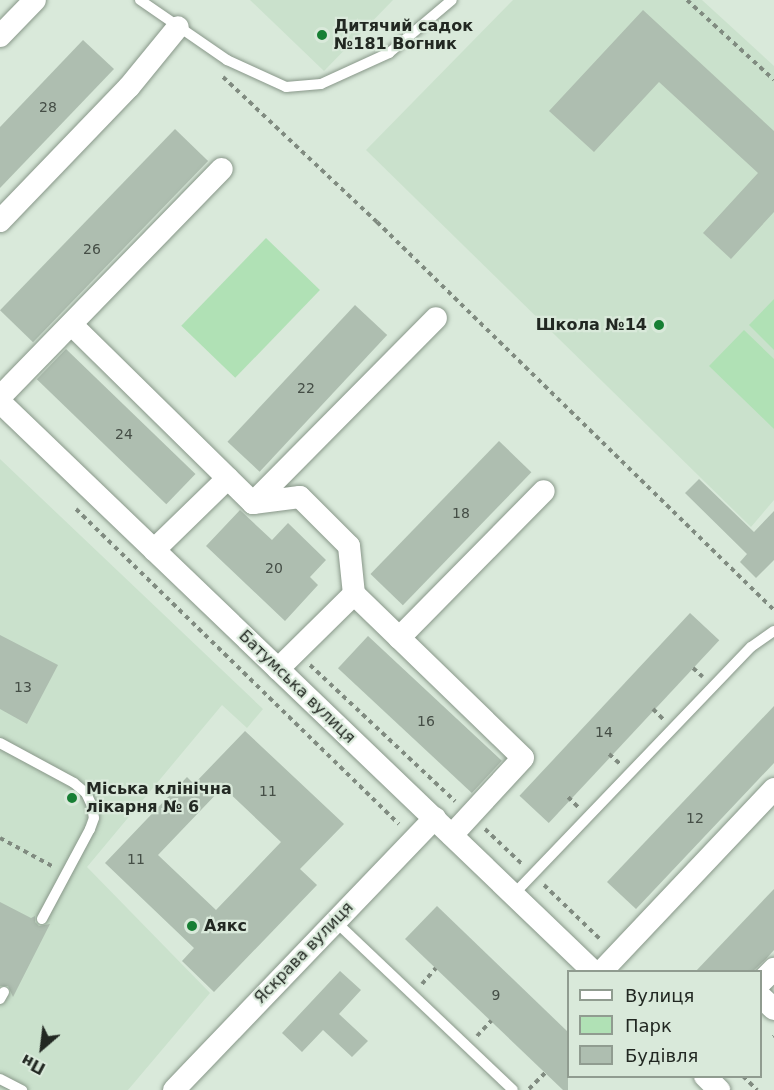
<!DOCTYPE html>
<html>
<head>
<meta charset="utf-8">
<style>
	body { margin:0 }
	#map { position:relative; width:774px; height:1090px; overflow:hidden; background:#d9e9da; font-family:"DejaVu Sans",sans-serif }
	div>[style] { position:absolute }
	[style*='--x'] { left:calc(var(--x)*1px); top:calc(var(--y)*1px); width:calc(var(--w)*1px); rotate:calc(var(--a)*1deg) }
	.built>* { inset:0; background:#cae1cc }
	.green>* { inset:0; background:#b0e1b5; transform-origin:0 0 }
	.building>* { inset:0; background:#aebeb0; transform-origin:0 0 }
	.path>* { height:4px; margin-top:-2px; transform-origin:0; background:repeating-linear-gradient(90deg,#808b80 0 4.5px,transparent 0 9px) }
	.roads { filter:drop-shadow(0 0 2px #889789) drop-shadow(0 0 2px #889789) }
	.service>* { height:10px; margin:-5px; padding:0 5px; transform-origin:5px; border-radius:5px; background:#fff }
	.minor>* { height:22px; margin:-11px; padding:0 11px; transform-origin:11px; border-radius:11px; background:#fff }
	.dots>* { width:16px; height:16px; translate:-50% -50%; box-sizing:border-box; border:3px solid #d9e9da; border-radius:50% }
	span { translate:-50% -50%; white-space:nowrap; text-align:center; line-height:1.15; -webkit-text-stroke:4.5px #d9e9da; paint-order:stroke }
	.number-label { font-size:14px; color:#454e46 }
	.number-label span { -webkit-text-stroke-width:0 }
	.poi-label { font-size:16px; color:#222822; font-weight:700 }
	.left { translate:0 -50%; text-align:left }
	.right { translate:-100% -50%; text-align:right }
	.street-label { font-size:16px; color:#222822 }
	.legend { position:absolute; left:567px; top:970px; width:195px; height:108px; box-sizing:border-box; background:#d9e9da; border:2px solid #909c90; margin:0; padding:8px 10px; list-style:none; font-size:18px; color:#222822 }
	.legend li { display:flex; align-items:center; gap:12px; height:30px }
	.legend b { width:30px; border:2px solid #909c90 }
	.north { position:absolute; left:12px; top:1018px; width:60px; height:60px; -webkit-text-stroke:4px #d9e9da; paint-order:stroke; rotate:208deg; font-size:16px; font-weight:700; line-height:24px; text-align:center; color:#222822 }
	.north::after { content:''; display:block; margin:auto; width:21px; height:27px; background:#222822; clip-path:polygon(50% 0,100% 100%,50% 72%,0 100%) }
</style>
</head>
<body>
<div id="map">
	<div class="built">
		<i style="clip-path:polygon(250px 0,393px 0,324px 71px)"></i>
		<i style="clip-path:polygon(513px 0,702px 0,774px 66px,774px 500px,751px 527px,366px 150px)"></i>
		<i style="clip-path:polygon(0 459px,263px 709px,247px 728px,222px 705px,87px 867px,210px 993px,128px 1090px,0 1090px)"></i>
	</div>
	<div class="green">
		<i style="left:266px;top:238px;width:75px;height:122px;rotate:44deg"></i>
		<i style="clip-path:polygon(774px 299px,774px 350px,749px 325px)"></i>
		<i style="clip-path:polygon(744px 330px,774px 359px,774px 429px,709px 366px)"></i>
	</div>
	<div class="building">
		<i style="clip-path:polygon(643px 10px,774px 131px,774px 212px,731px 259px,703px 233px,758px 173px,659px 82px,594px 152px,549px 111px)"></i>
		<i style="clip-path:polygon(83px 40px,114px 69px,0 188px,0 127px)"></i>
		<i style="left:175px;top:129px;width:46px;height:252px;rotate:44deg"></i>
		<i style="left:355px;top:305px;width:44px;height:187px;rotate:43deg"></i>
		<i style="left:66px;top:349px;width:180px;height:42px;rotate:44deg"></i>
		<i style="left:499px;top:441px;width:45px;height:185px;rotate:44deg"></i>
		<i style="clip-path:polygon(699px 479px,754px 532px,774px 511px,774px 560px,756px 578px,740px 562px,747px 554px,685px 493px)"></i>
		<i style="clip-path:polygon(240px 510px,272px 540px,288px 523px,326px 560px,310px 577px,318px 585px,285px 621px,206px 546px)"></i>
		<i style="left:690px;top:613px;width:40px;height:250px;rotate:43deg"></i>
		<i style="clip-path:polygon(0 635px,58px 665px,27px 724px,0 709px)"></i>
		<i style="left:368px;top:636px;width:183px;height:44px;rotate:43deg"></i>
		<i style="clip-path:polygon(774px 706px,774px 763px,636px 909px,607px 882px)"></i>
		<i style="clip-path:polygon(evenodd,245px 731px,344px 824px,300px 869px,317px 885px,214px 992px,182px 961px,194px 948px,105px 863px,187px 777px,194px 784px,245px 731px,223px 787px,281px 842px,216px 910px,158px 855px,223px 787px)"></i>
		<i style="clip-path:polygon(774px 889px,774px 950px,766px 959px,752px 972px,695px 972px)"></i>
		<i style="clip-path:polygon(0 902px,31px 918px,35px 916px,35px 922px,39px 926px,50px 924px,13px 997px,8px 986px,0 986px)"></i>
		<i style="clip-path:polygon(437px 906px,568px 1032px,568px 1090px,563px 1090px,405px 939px)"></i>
		<i style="clip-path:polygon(340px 971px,361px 990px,339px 1014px,368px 1041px,352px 1057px,323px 1030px,302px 1052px,282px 1033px)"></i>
	</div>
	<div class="path">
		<i style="--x:687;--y:0;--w:118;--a:42.6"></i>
		<i style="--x:223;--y:77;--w:212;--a:43.3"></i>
		<i style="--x:377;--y:222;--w:555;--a:44.34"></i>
		<i style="--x:76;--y:509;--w:451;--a:44.3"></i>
		<i style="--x:310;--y:665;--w:199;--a:43.2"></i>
		<i style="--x:693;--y:668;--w:13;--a:42"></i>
		<i style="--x:653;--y:709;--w:14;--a:45"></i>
		<i style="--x:609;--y:754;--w:15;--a:42"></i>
		<i style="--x:568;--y:797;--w:14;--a:45"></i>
		<i style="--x:485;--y:829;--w:50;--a:43.4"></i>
		<i style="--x:0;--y:838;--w:59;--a:28.3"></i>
		<i style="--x:544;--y:885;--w:79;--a:44"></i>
		<i style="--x:422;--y:984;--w:21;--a:-49"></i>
		<i style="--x:477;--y:1036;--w:21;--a:-47"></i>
		<i style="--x:773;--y:1037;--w:1;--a:-45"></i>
		<i style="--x:743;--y:1076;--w:20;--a:45"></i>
		<i style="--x:529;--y:1089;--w:23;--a:-45"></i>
	</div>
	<div class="roads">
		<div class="service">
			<i style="--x:140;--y:0;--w:106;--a:34.6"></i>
			<i style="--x:227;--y:60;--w:65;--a:24.6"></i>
			<i style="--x:286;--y:87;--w:35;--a:-5"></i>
			<i style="--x:321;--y:84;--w:75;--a:-24.5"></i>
			<i style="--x:389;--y:53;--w:82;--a:-40.1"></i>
			<i style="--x:0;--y:743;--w:84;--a:28.4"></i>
			<i style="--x:74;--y:783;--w:16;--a:40"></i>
			<i style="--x:86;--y:793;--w:14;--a:65"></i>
			<i style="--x:92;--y:806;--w:12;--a:81"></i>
			<i style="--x:94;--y:818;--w:12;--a:110"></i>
			<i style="--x:90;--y:829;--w:102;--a:118.1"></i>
			<i style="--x:513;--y:895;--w:344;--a:-46.2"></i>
			<i style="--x:751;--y:647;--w:28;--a:-35"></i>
			<i style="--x:335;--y:921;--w:245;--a:43.5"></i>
			<i style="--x:0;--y:999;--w:8;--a:-60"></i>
			<i style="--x:0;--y:1079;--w:25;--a:27"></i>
		</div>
		<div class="minor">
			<i style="--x:0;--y:36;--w:50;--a:-45.8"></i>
			<i style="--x:0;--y:221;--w:186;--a:-46.1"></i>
			<i style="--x:129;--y:87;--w:77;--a:-50.8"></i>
			<i style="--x:72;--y:325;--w:254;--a:44.5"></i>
			<i style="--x:253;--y:503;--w:47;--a:-7.3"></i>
			<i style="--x:300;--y:497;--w:69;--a:45"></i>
			<i style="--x:349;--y:546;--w:48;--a:84.1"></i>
			<i style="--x:354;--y:594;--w:235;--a:44.1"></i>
			<i style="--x:523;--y:758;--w:105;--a:132.7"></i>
			<i style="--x:0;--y:397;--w:318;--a:-45.8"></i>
			<i style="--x:0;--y:402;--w:823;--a:43.82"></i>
			<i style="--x:253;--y:503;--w:260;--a:-45.3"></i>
			<i style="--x:154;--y:550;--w:103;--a:-44.2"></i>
			<i style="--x:399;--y:638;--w:206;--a:-45.4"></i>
			<i style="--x:278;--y:669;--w:107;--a:-44.6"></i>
			<i style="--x:601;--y:972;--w:252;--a:-46.6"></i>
			<i style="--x:760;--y:983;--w:20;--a:-45"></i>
			<i style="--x:760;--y:996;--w:19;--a:43"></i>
			<i style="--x:705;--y:1076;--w:20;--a:45"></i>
			<i style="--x:174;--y:1090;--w:377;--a:-46.2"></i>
		</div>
	</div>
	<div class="dots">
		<i style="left:322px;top:35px;background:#177f34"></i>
		<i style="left:659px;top:325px;background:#177f34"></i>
		<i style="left:72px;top:798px;background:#177f34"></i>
		<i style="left:192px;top:926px;background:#177f34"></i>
	</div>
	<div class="number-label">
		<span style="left:48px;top:107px">28</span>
		<span style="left:92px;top:249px">26</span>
		<span style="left:306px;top:388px">22</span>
		<span style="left:124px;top:434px">24</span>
		<span style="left:461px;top:513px">18</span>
		<span style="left:274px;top:568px">20</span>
		<span style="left:23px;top:687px">13</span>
		<span style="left:426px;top:721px">16</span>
		<span style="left:604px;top:732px">14</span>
		<span style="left:268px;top:791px">11</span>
		<span style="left:695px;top:818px">12</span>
		<span style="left:136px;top:859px">11</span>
		<span style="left:496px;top:995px">9</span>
	</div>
	<div class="poi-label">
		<span class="left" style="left:334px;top:35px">Дитячий садок<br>№181 Вогник</span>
		<span class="right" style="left:647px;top:325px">Школа №14</span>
		<span class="left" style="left:86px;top:798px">Міська клінічна<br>лікарня № 6</span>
		<span class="left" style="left:204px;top:926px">Аякс</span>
	</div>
	<div class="street-label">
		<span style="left:297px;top:687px;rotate:44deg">Батумська вулиця</span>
		<span style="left:304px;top:953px;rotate:-46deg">Яскрава вулиця</span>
	</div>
	<ul class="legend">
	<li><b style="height:8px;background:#fff"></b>Вулиця</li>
	<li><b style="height:16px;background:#b0e1b5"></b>Парк</li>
	<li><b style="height:16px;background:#aebeb0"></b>Будівля</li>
	</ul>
	<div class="north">Пн</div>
</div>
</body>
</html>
